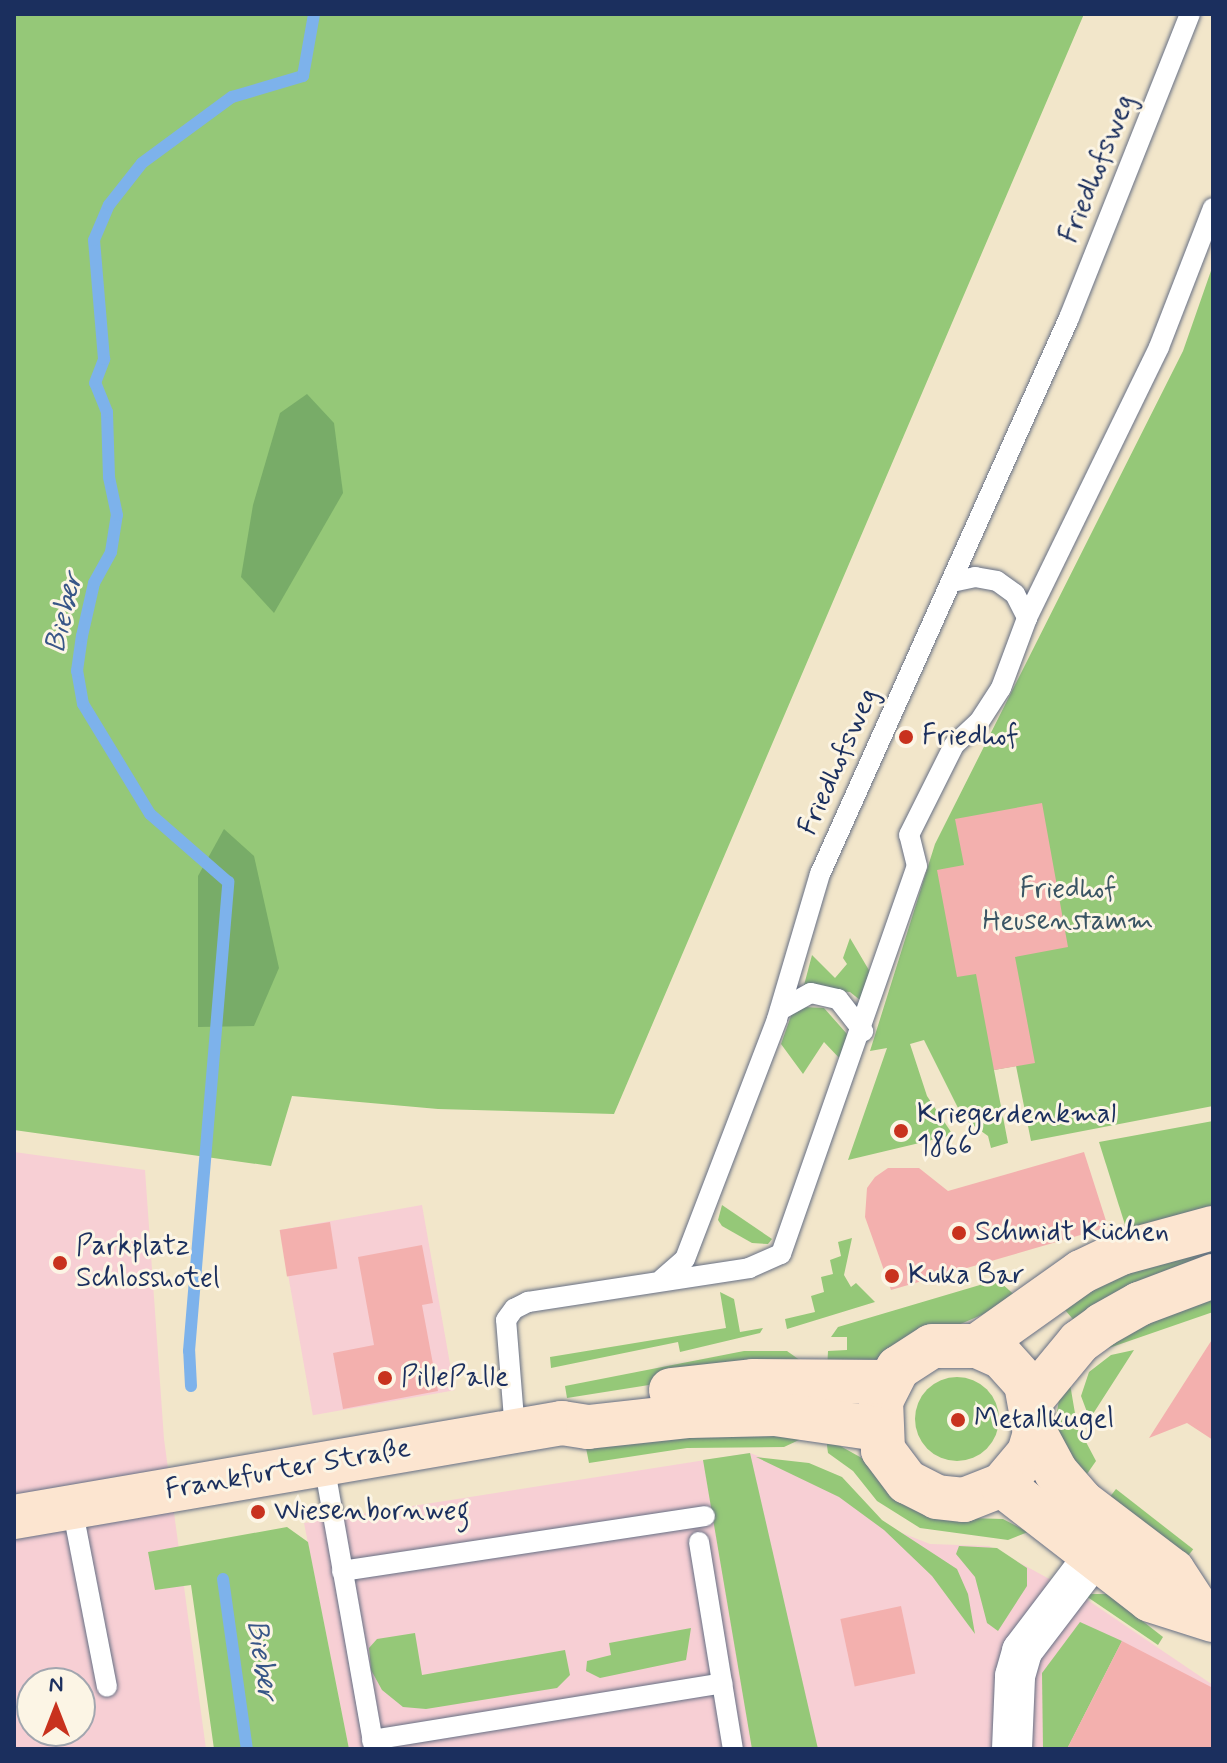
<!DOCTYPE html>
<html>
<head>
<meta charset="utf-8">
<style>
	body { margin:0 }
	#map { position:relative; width:1227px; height:1763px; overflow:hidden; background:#f2e6ca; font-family:Mynerve,sans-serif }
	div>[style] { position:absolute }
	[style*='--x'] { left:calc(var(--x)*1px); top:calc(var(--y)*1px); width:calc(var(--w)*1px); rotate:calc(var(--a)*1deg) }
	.built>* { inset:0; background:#f7cfd4; transform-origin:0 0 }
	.green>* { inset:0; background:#95c878; transform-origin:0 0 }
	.round { border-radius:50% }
	.forest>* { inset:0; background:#78ac68 }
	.stream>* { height:12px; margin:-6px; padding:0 6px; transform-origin:6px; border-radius:6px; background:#7db2eb }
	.building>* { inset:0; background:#f3b0ae; transform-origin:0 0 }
	.roads { filter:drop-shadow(0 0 2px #666f84) drop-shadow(0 0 2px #666f84) }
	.lane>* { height:20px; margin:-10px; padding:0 10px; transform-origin:10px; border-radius:10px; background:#fff }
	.street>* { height:40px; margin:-20px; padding:0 20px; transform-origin:20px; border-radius:20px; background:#fff }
	.secondary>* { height:44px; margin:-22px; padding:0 22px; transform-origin:22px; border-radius:22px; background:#fce5d0 }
	.dots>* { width:22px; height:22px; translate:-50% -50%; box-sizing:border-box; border:4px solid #fcf5e5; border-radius:50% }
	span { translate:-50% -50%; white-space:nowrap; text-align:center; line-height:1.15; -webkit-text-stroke:6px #fcf5e5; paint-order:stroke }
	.street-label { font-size:28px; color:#1b2f5e }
	.poi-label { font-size:28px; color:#1b2f5e }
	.left { translate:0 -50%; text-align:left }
	.park-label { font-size:28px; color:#3a5564 }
	.water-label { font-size:30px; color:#385688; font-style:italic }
	.frame { position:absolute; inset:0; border:16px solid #1b2f5e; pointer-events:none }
	.north { position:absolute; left:16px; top:1667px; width:80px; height:80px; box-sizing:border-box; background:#fcf5e5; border:2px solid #a2a6af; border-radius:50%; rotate:0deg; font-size:22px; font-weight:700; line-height:32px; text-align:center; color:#1b2f5e }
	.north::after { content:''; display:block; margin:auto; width:28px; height:36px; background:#c8321e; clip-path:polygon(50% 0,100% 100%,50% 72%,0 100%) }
</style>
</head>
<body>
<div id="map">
	<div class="built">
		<i style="clip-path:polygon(evenodd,14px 1152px,145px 1170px,164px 1439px,206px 1749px,14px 1749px,14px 1152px,32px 1683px,80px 1683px,80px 1731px,32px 1731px,32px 1683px)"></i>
		<i style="left:422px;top:1205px;width:188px;height:144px;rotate:80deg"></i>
		<i style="clip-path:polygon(750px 1453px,839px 1486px,892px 1529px,930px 1544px,989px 1546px,1086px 1599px,1213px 1685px,1213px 1749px,349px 1749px,304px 1523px)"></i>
	</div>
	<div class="green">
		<i style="clip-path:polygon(14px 14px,1084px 14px,614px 1114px,438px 1109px,292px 1096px,271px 1166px,14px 1130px)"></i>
		<i style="clip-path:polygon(1213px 265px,1213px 1106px,1031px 1141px,1016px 1066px,994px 1070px,1008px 1143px,991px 1148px,988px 1136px,963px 1118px,924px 1040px,910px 1044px,927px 1096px,953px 1135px,848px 1160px,887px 1048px,870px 1051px,935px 844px,1183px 351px)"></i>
		<i style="clip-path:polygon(850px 938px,873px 977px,865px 1004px,850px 992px,803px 989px,812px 955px,835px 978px,847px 964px,843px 958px)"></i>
		<i style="clip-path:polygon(804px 1007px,824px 1008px,847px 1034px,843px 1062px,824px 1042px,803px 1074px,781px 1044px,792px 1013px)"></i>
		<i style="clip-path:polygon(1213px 1121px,1213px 1213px,1161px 1227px,1126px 1228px,1099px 1142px)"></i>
		<i style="clip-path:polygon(722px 1205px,772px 1239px,768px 1244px,752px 1243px,722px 1226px,718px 1220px)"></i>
		<i style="clip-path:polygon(852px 1238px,844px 1275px,851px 1287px,856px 1283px,875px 1302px,787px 1329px,785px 1319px,815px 1312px,811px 1296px,824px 1292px,821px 1277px,833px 1274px,830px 1260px,841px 1256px,838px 1242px)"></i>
		<i style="clip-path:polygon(1213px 1244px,1213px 1269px,1078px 1325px,1059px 1303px,1094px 1279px)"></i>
		<i style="clip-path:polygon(990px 1282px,1001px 1283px,1019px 1299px,869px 1363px,827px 1371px,828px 1351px,847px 1350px,847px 1337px,831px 1337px,838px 1327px)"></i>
		<i style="clip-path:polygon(720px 1292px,734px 1299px,740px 1332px,763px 1328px,760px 1333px,680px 1352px,678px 1342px,551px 1368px,550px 1357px,726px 1328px)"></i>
		<i style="clip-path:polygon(1213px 1297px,1213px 1312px,1106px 1349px,1119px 1331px)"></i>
		<i style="clip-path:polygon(1134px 1350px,1091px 1417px,1090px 1420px,1081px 1396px,1089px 1372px,1111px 1355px)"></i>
		<i style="clip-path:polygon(744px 1351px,787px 1351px,801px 1361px,567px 1398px,565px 1386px)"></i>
		<i class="round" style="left:915px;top:1377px;width:84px;height:84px"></i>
		<i style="clip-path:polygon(1070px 1384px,1077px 1425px,1096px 1461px,1080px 1484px,1055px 1423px,1059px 1400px)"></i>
		<i style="clip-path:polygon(800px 1433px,799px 1440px,784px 1447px,687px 1448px,589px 1463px,586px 1448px,629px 1440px)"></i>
		<i style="clip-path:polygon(826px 1438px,969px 1518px,1003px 1519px,1028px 1532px,1008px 1540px,920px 1528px,877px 1501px,853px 1471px,828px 1453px)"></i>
		<i style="clip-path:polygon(750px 1453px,818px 1749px,752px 1749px,703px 1460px)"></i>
		<i style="clip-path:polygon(756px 1457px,809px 1463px,842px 1477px,882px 1520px,957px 1569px,968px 1594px,975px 1634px,932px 1576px,884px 1530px,839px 1497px)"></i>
		<i style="left:1116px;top:1489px;width:98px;height:19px;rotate:38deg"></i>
		<i style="clip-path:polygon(287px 1527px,308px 1542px,349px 1749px,214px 1749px,191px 1585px,155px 1590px,148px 1552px)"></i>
		<i style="clip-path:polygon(959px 1546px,997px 1548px,1027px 1568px,1027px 1586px,998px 1631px,987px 1623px,975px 1577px,956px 1554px)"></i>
		<i style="clip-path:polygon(1083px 1594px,1108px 1594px,1163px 1637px,1158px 1645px)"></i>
		<i style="clip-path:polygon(1080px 1622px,1122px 1641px,1067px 1749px,1043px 1749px,1042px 1673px)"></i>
		<i style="clip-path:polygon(691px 1628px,686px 1660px,600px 1678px,586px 1671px,587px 1661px,611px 1655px,609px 1643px)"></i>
		<i style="clip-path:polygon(415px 1633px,422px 1675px,565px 1650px,570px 1675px,557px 1688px,426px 1709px,403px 1707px,382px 1690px,371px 1670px,369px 1648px,377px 1639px)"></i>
	</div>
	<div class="forest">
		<i style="clip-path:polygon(307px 394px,334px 423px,343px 493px,274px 613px,241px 577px,253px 505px,280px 413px)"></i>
		<i style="clip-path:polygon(224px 829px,254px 856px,279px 968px,254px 1026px,198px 1027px,198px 876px)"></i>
	</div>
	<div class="stream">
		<i style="--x:191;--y:1386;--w:35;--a:-93"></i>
		<i style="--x:189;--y:1351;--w:471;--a:-85.2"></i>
		<i style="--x:228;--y:882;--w:103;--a:-138.9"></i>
		<i style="--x:150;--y:814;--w:129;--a:-121.3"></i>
		<i style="--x:83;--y:704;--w:34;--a:-100"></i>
		<i style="--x:77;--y:671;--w:35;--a:-82"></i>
		<i style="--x:82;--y:636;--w:54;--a:-77.2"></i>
		<i style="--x:94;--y:583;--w:35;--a:-61"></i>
		<i style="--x:111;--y:552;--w:37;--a:-81"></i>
		<i style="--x:117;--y:515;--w:39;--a:-102"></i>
		<i style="--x:109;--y:477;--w:65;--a:-91.8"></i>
		<i style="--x:107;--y:412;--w:31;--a:-112"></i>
		<i style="--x:95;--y:383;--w:26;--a:-69"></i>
		<i style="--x:104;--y:359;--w:119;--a:-94.8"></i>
		<i style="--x:94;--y:240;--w:38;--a:-67"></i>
		<i style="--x:109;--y:205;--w:53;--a:-51.8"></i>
		<i style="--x:142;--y:163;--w:112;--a:-36.3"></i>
		<i style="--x:232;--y:97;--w:74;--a:-16.5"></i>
		<i style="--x:303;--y:76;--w:63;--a:-79.9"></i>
		<i style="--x:223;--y:1579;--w:172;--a:82"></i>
	</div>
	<div class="building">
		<i style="clip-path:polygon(1042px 803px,1068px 947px,1015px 957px,1035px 1063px,994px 1070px,976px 974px,957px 977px,937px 870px,964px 865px,955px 819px)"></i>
		<i style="clip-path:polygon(1084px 1152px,1108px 1227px,891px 1290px,865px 1217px,867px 1188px,875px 1177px,888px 1168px,919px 1168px,948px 1191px)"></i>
		<i style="left:330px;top:1222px;width:47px;height:51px;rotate:81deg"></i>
		<i style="clip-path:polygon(422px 1245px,433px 1303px,422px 1305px,438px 1391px,343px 1409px,333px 1353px,374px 1345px,358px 1257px)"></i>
		<i style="clip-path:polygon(1213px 1338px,1213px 1440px,1187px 1423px,1149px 1438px)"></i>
		<i style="left:901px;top:1606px;width:69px;height:62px;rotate:78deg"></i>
		<i style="clip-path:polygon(1122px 1641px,1213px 1688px,1213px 1749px,1067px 1749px)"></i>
	</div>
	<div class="roads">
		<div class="lane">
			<i style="--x:952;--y:582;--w:24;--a:-12"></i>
			<i style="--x:975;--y:577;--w:22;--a:10"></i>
			<i style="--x:997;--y:581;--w:22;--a:36"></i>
			<i style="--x:1015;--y:594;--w:27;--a:63"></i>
			<i style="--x:780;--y:1010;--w:35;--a:-29"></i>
			<i style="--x:811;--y:993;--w:28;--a:13"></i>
			<i style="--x:838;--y:999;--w:41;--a:52"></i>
			<i style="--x:662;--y:1279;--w:30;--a:-41"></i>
			<i style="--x:685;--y:1259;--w:257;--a:-69"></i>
			<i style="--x:777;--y:1019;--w:151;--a:-73.5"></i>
			<i style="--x:820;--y:874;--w:609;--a:-65.88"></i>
			<i style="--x:1069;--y:318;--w:327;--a:-68.3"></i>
			<i style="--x:515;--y:1431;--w:111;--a:-94.6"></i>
			<i style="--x:506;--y:1320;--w:14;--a:-54"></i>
			<i style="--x:514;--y:1309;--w:16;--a:-27"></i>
			<i style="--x:528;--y:1302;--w:224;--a:-8.7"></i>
			<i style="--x:749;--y:1268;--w:35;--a:-24"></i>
			<i style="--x:781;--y:1254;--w:411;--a:-70.7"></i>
			<i style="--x:917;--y:866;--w:32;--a:-104"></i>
			<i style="--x:909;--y:835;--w:101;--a:-63.4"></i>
			<i style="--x:954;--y:745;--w:34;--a:-43"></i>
			<i style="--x:979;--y:722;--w:40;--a:-57.1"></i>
			<i style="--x:1001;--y:688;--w:75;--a:-69.6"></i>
			<i style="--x:1027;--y:618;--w:301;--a:-64"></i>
			<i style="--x:1159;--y:347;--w:149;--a:-68.8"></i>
			<i style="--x:324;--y:1464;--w:289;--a:80"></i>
			<i style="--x:72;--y:1507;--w:183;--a:79"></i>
			<i style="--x:699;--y:1542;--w:210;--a:80.7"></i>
			<i style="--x:342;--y:1571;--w:367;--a:-8.6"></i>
			<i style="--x:372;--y:1740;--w:355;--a:-9.2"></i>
		</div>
		<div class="street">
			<i style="--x:1012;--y:1749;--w:73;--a:-87.6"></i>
			<i style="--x:1015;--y:1676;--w:26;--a:-74"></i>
			<i style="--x:1022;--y:1651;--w:116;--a:-52.7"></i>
		</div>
		<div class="secondary">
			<i style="--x:977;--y:1346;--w:27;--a:24"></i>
			<i style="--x:1002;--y:1357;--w:36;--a:48"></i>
			<i style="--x:1026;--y:1384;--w:50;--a:79.6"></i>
			<i style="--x:1035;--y:1433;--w:21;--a:107"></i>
			<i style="--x:1029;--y:1453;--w:42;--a:130.2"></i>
			<i style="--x:1002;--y:1485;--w:41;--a:158.5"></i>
			<i style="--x:964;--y:1500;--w:27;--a:-174"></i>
			<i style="--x:937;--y:1497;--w:34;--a:-153"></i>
			<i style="--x:907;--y:1482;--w:40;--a:-127"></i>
			<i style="--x:883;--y:1450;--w:49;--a:-92.3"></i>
			<i style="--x:881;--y:1401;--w:37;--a:-63"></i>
			<i style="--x:898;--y:1368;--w:40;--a:-32.9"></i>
			<i style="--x:932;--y:1346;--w:45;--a:0"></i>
			<i style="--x:977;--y:1346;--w:128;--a:-35.4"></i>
			<i style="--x:1081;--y:1272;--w:44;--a:-25.4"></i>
			<i style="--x:1121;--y:1253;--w:95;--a:-15.2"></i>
			<i style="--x:671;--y:1390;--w:82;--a:-6.3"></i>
			<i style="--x:753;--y:1381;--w:135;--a:0.4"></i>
			<i style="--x:1032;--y:1399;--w:74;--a:-50.5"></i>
			<i style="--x:1079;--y:1342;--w:29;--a:-36"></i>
			<i style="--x:1102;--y:1325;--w:43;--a:-29.6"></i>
			<i style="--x:1139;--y:1304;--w:79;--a:-20.7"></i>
			<i style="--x:1035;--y:1433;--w:44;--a:61.7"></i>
			<i style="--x:1056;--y:1472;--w:40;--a:49"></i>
			<i style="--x:1082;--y:1502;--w:114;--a:37.2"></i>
			<i style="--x:1173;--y:1571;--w:51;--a:56.9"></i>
			<i style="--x:1002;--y:1485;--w:187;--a:37.8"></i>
			<i style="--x:1150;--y:1600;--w:66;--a:17.6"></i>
			<i style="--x:14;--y:1517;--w:556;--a:-9.73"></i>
			<i style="--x:562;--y:1423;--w:26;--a:9"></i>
			<i style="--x:588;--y:1427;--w:102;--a:-6.2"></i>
			<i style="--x:689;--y:1416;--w:86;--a:-1.3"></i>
			<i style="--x:775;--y:1414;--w:104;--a:8.3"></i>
		</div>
	</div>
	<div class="dots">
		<i style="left:906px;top:737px;background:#c8321e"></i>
		<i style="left:901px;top:1131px;background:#c8321e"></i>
		<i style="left:959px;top:1233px;background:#c8321e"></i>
		<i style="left:60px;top:1263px;background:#c8321e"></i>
		<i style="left:892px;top:1276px;background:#c8321e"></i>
		<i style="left:385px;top:1378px;background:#c8321e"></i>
		<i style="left:958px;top:1420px;background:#c8321e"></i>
		<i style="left:258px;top:1512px;background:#c8321e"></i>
	</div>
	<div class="street-label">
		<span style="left:1098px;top:169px;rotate:-68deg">Friedhofsweg</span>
		<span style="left:839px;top:762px;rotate:-66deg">Friedhofsweg</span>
		<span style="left:288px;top:1470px;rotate:-10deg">Frankfurter Straße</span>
	</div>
	<div class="poi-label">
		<span class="left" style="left:922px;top:737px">Friedhof</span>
		<span class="left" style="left:917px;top:1131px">Kriegerdenkmal<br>1866</span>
		<span class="left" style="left:975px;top:1233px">Schmidt Küchen</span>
		<span class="left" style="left:76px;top:1263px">Parkplatz<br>Schlosshotel</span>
		<span class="left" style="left:908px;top:1276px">Kuka Bar</span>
		<span class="left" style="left:401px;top:1378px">PillePalle</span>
		<span class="left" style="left:974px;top:1420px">Metallkugel</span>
		<span class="left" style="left:274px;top:1512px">Wiesenbornweg</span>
	</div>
	<div class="park-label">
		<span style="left:1068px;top:906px">Friedhof<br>Heusenstamm</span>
	</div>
	<div class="water-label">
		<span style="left:65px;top:613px;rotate:-76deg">Bieber</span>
		<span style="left:261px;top:1660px;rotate:82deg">Bieber</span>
	</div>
	<div class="frame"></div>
	<div class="north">N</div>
</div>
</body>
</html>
